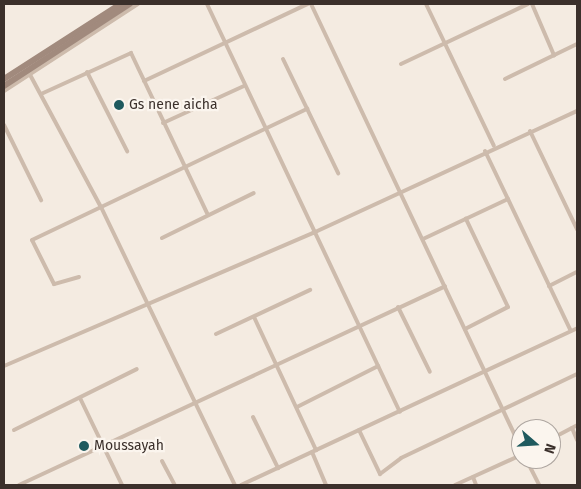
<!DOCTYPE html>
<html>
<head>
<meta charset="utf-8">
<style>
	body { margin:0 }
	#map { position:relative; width:581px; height:489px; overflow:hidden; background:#f4ebe1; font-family:"Fira Sans",sans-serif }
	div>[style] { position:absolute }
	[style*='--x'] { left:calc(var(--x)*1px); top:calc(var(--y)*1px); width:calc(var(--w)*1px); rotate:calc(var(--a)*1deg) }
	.street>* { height:4px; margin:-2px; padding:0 2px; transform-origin:2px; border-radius:2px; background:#cdbbac }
	.secondary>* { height:5.5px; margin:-2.75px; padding:0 2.75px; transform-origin:2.75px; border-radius:2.75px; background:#a18a7d }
	.dots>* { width:14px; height:14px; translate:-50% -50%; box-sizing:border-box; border:2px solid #fbf5ee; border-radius:50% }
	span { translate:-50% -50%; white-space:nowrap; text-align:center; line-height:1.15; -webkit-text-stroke:4.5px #fbf5ee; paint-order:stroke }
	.poi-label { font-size:14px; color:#3b302b }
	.left { translate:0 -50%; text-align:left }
	.frame { position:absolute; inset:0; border:5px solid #3b302b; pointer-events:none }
	.north { position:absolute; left:511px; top:419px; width:50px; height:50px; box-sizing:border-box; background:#fbf5ee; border:1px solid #aea6a0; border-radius:50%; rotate:109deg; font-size:14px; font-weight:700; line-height:20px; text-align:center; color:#3b302b }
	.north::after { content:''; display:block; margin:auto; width:18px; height:22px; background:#1f5a5e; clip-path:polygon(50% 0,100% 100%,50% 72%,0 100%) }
</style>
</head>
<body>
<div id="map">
	<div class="street">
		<i style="--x:207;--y:4;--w:451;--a:64.7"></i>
		<i style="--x:311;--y:4;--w:491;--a:64.7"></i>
		<i style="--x:426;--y:4;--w:157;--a:64.4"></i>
		<i style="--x:532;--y:4;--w:56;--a:66.7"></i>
		<i style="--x:283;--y:59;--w:127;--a:64.2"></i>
		<i style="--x:401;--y:64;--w:140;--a:-25.3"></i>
		<i style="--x:28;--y:71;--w:154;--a:61.8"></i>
		<i style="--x:101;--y:207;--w:309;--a:64.3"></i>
		<i style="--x:87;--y:72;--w:89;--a:63.1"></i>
		<i style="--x:505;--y:79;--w:80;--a:-25.9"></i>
		<i style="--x:144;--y:81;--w:181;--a:-25.2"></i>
		<i style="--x:4;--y:91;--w:160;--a:-33"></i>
		<i style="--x:41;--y:94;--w:99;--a:-24.5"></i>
		<i style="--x:131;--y:53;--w:179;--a:64.6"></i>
		<i style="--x:163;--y:123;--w:89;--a:-24.6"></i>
		<i style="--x:4;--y:125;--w:84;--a:63.7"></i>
		<i style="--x:530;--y:131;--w:109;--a:64.4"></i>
		<i style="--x:485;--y:151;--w:199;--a:64.5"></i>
		<i style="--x:162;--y:238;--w:102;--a:-26.1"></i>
		<i style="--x:423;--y:239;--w:94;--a:-25.2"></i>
		<i style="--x:79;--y:277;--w:26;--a:164"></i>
		<i style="--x:54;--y:284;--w:49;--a:-116.6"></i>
		<i style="--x:32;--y:240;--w:305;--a:-25.5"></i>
		<i style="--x:549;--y:286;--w:31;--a:-27"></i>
		<i style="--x:398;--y:307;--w:72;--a:63.8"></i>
		<i style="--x:254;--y:317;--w:147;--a:65"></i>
		<i style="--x:465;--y:329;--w:48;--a:-27.1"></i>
		<i style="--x:508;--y:307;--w:98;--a:-115.5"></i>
		<i style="--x:216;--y:334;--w:104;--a:-25.1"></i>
		<i style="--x:4;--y:366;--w:336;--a:-23.3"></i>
		<i style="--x:313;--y:233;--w:291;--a:-24.8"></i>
		<i style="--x:80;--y:398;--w:97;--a:64.2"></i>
		<i style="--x:297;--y:407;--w:91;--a:-26.8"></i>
		<i style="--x:253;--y:417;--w:57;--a:63.9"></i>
		<i style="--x:572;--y:428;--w:13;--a:67"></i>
		<i style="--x:14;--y:430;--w:137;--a:-26.4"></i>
		<i style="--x:359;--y:430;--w:49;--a:64.5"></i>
		<i style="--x:380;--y:474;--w:26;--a:-37"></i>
		<i style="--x:401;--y:458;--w:195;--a:-25.5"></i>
		<i style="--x:551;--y:439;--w:30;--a:-28"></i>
		<i style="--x:312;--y:452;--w:36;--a:67"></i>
		<i style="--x:526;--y:459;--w:29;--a:63"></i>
		<i style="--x:162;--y:461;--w:27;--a:62"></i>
		<i style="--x:473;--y:477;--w:9;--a:69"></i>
		<i style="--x:19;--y:485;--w:470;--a:-25"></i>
		<i style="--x:241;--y:485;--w:371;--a:-25"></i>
		<i style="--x:455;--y:485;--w:72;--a:-24.4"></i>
	</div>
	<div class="secondary">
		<i style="--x:4;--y:79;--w:139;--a:-32.7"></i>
		<i style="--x:4;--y:86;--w:150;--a:-33.1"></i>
	</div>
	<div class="dots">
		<i style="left:119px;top:105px;background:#1f5a5e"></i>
		<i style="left:84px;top:446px;background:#1f5a5e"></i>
	</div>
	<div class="poi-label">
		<span class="left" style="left:129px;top:105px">Gs nene aicha</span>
		<span class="left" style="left:94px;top:446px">Moussayah</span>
	</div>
	<div class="frame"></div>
	<div class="north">N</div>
</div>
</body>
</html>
